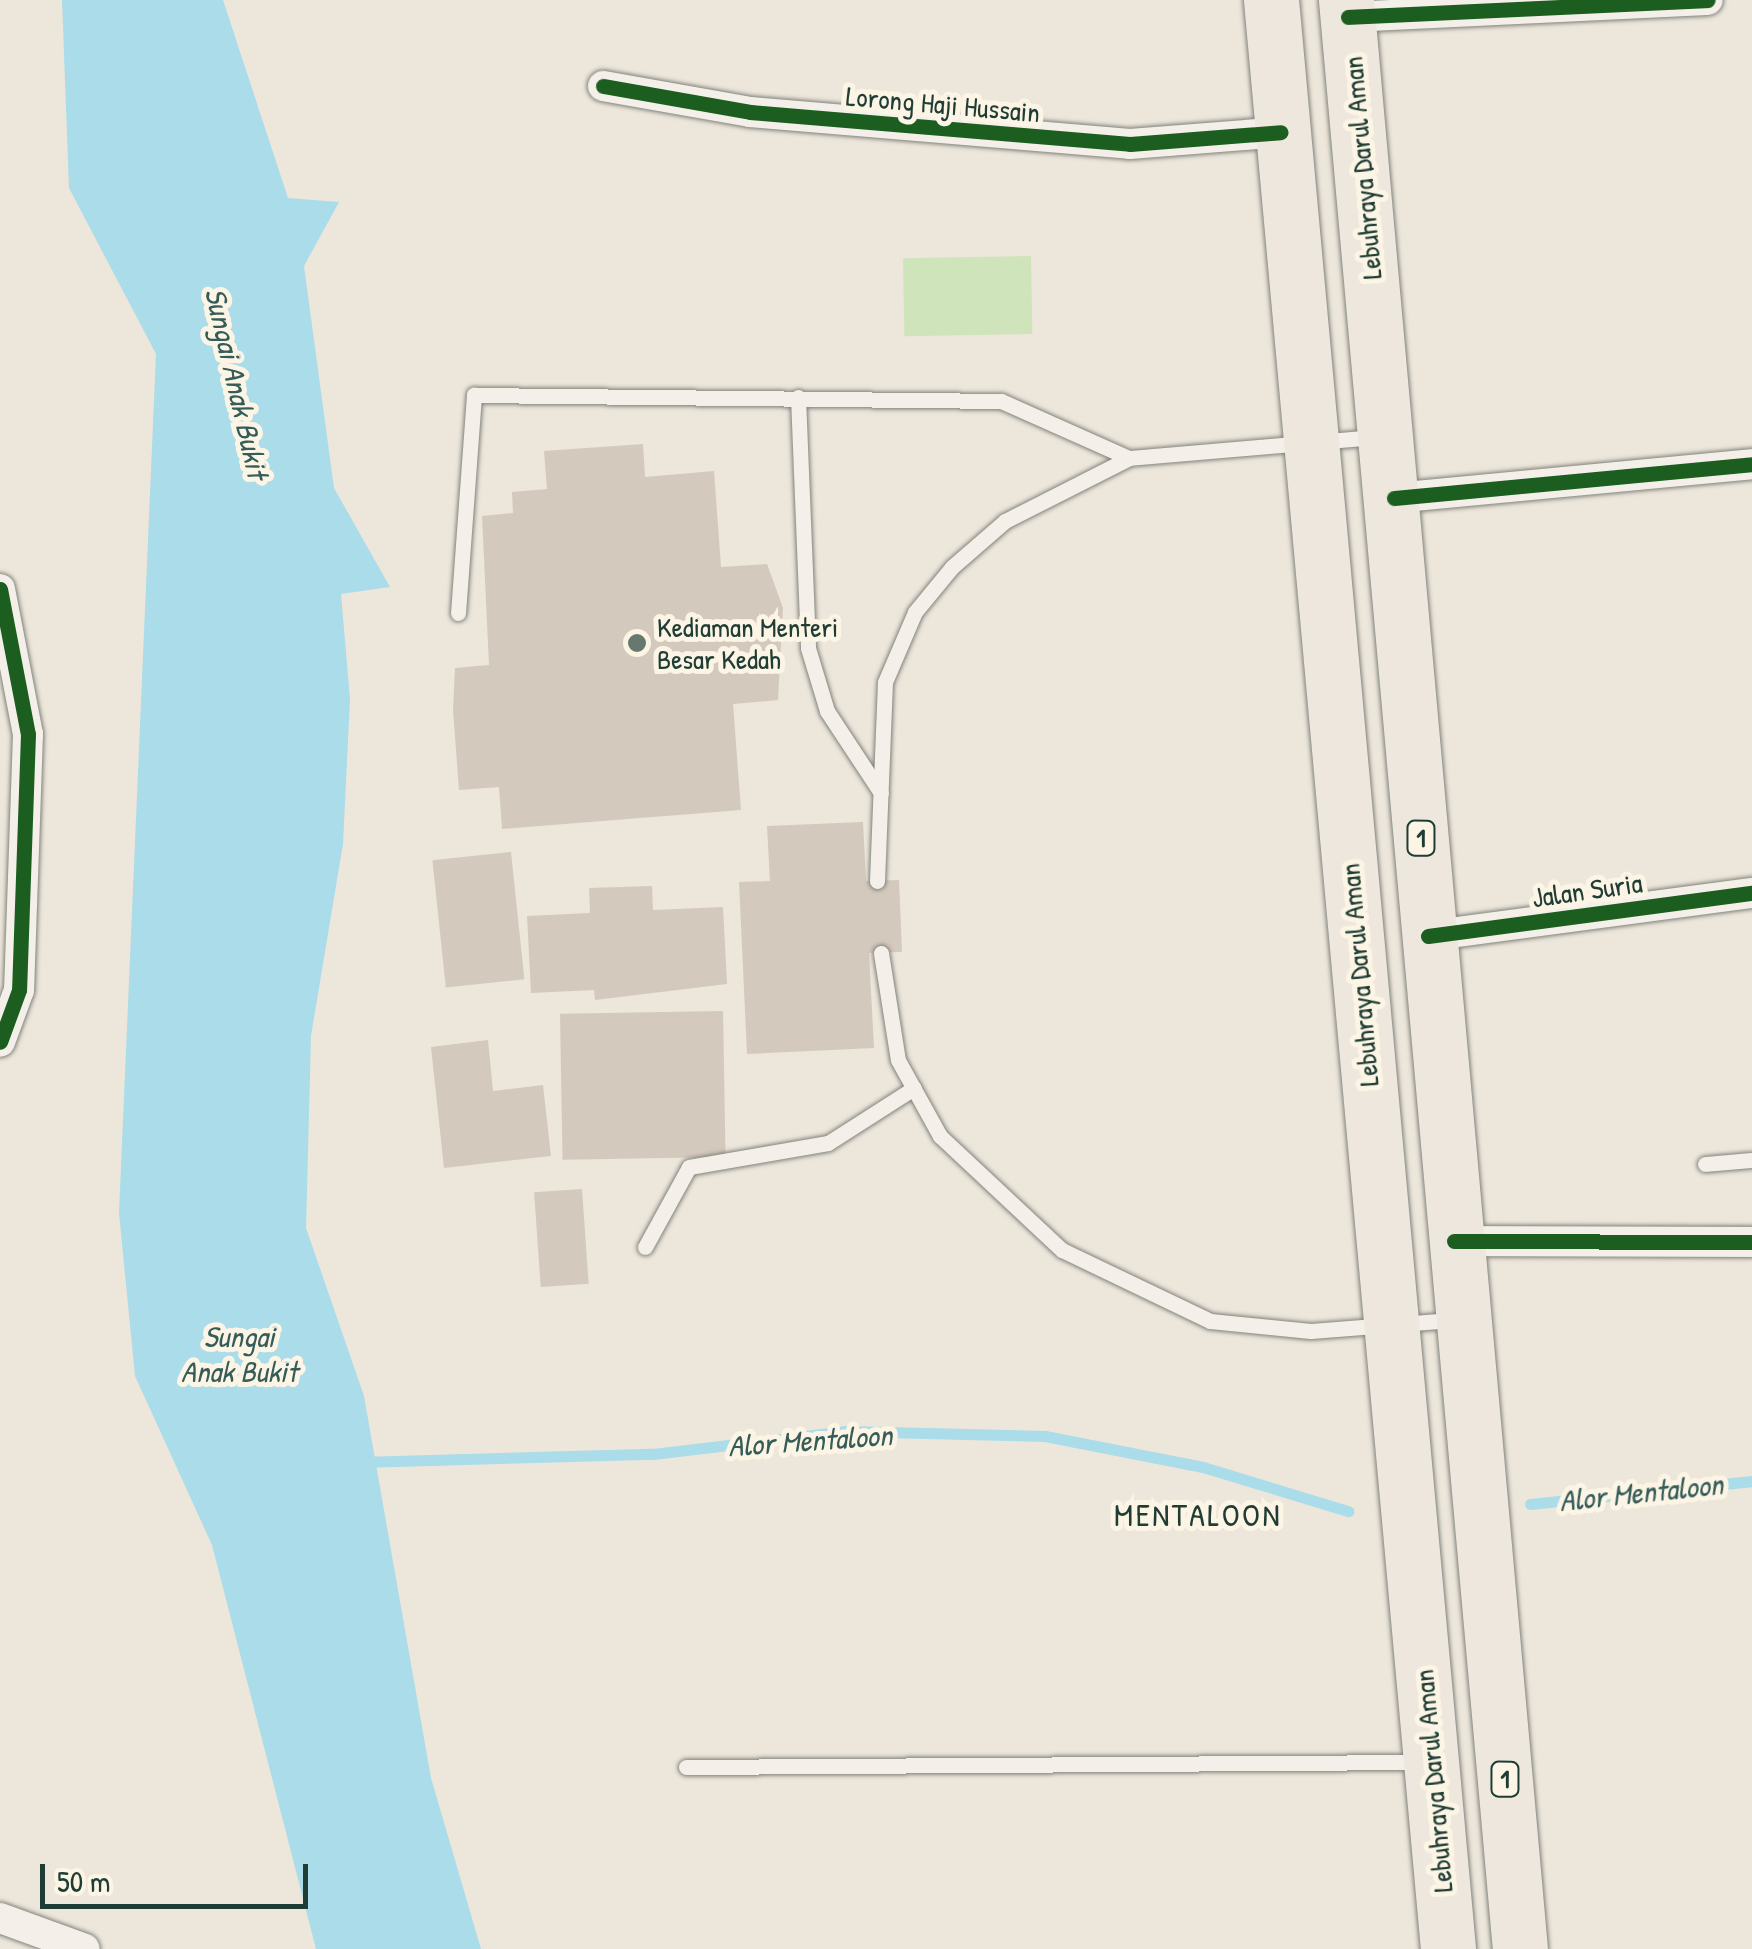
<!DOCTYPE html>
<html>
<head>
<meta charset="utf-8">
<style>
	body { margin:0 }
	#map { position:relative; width:1752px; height:1949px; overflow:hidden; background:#ede6db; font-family:"Patrick Hand",sans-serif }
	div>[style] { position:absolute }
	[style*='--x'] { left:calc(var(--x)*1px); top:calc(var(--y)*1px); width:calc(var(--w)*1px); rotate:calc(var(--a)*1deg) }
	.green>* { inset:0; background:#cfe4bb; transform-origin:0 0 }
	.water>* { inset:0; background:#aadce9 }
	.stream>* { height:11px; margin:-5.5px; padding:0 5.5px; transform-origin:5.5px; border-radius:5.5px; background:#aadce9 }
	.building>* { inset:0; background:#d4c9bd; transform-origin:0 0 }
	.roads { filter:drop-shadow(0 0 2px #81847d) drop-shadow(0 0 2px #81847d) }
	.lane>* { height:15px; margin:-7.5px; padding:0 7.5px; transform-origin:7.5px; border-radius:7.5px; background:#f4f0e9 }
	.street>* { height:30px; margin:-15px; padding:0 15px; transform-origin:15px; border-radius:15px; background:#f4f0e9 }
	.highway>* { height:55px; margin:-27.5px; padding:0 27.5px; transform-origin:27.5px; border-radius:27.5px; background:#eee7dd }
	.cycleway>* { height:15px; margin:-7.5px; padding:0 7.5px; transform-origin:7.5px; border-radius:7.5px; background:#1b5e20 }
	.dots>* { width:28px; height:28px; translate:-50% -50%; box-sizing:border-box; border:5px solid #fcf5e5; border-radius:50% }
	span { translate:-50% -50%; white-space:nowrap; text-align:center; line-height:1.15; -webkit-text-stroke:10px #fcf5e5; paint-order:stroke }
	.shield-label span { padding:2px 8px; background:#fcf5e5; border:2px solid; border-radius:8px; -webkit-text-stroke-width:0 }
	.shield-label { font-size:25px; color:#1f3d34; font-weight:700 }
	.street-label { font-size:28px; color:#1f3d34 }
	.poi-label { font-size:28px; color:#1f3d34 }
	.left { translate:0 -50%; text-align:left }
	.water-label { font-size:30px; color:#355c59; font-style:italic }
	.quarter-label { font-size:32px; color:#1f3d34; letter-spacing:2.5px }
	.scale { position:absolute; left:40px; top:1864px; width:268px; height:45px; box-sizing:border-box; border:5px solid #1f3d34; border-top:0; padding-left:12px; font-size:30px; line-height:35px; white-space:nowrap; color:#1f3d34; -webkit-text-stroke:8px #fcf5e5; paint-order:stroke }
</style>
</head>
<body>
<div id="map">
	<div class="green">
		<i style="left:1031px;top:256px;width:78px;height:128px;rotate:89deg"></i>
	</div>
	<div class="water">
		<i style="clip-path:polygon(62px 0,223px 0,288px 198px,339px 202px,304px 266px,334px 488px,390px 587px,341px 594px,350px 699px,343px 844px,311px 1036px,306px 1228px,364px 1396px,431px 1778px,481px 1949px,316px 1949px,212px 1545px,135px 1376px,119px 1213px,156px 354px,69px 188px)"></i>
	</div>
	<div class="stream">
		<i style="--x:359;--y:1462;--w:294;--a:-1.6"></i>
		<i style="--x:653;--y:1454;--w:193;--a:-6.8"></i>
		<i style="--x:845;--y:1431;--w:200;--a:1.4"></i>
		<i style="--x:1045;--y:1436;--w:161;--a:11.1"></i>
		<i style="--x:1203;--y:1467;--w:152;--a:16.9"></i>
		<i style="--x:1530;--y:1504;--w:223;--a:-5.9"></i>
	</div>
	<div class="building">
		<i style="clip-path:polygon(643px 444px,645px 477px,714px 471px,721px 567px,767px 564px,783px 608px,778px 700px,733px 704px,741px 810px,502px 829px,499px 787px,459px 790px,453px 710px,455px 668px,489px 665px,482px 516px,513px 513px,512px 492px,547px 489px,544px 451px)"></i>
		<i style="clip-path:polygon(863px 822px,866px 881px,899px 880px,902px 952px,869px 953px,874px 1048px,747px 1054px,739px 882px,770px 881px,767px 826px)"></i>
		<i style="left:511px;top:852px;width:128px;height:79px;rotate:84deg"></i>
		<i style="clip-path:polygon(652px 886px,653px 910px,723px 907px,727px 984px,595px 1000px,594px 990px,531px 993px,527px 916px,590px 913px,589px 888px)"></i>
		<i style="left:723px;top:1011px;width:146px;height:163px;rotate:89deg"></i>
		<i style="clip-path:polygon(488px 1040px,493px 1091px,543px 1085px,551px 1156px,444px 1168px,431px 1047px)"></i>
		<i style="left:582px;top:1189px;width:95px;height:48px;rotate:86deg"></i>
	</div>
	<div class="roads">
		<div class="lane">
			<i style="--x:798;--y:397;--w:251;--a:87.7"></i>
			<i style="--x:808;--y:648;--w:66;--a:73.2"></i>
			<i style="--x:827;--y:711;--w:98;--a:56.6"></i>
			<i style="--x:458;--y:613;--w:219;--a:-85.8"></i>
			<i style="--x:474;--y:395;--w:527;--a:0.65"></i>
			<i style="--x:1001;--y:401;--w:140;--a:24"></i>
			<i style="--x:877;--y:881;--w:199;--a:-87.7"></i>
			<i style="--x:885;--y:682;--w:76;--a:-66.8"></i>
			<i style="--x:915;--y:612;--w:58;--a:-50.6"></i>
			<i style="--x:952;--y:567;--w:70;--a:-41"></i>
			<i style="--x:1005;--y:521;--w:139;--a:-26.9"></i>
			<i style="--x:1129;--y:458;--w:248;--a:-4.9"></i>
			<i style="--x:881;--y:953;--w:108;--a:81"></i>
			<i style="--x:898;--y:1060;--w:87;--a:61.1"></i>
			<i style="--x:940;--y:1136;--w:167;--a:43.1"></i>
			<i style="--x:1062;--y:1250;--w:164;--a:25.6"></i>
			<i style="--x:1210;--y:1321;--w:101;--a:5.7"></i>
			<i style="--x:1311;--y:1331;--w:141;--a:-4.5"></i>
			<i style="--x:1705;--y:1164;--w:47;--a:-4.9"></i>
			<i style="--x:645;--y:1247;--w:91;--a:-61.2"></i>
			<i style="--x:689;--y:1167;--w:141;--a:-9.8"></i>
			<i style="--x:828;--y:1143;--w:102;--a:-32.6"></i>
			<i style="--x:686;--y:1767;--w:736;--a:-0.39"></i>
		</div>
		<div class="street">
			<i style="--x:1348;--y:17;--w:360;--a:-2.7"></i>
			<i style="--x:603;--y:86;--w:149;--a:10"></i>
			<i style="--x:750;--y:112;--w:381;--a:4.8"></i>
			<i style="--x:1130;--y:144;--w:151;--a:-4.5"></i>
			<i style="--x:1394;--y:498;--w:360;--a:-5.4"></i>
			<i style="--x:0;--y:589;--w:148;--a:79.1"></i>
			<i style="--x:28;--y:734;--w:256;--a:92"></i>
			<i style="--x:19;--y:990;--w:55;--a:110.1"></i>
			<i style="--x:1428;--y:936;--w:327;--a:-7.6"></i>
			<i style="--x:1454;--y:1241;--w:298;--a:0.2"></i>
			<i style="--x:0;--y:1918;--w:90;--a:20"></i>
		</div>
		<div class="highway">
			<i style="--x:1271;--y:0;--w:1957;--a:84.81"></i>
			<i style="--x:1346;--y:0;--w:1957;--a:84.9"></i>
		</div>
	</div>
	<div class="cycleway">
		<i style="--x:1348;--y:17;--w:360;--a:-2.7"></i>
		<i style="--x:603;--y:86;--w:149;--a:10"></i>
		<i style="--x:750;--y:112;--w:381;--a:4.8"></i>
		<i style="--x:1130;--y:144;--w:151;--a:-4.5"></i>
		<i style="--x:1394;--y:498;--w:360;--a:-5.4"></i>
		<i style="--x:0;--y:589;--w:148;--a:79.1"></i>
		<i style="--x:28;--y:734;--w:256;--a:92"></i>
		<i style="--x:19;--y:990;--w:55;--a:110.1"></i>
		<i style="--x:1428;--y:936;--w:327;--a:-7.6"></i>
		<i style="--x:1454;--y:1241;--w:298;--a:0.2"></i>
	</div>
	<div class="dots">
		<i style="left:637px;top:643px;background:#67786e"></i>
	</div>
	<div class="shield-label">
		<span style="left:1421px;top:838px">1</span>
		<span style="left:1505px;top:1779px">1</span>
	</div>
	<div class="street-label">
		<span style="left:943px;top:104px;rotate:5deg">Lorong Haji Hussain</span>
		<span style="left:1362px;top:168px;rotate:-95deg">Lebuhraya Darul Aman</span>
		<span style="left:1587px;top:890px;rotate:-8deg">Jalan Suria</span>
		<span style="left:1359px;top:975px;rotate:-95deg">Lebuhraya Darul Aman</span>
		<span style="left:1433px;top:1781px;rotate:-95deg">Lebuhraya Darul Aman</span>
	</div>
	<div class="poi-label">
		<span class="left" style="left:657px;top:643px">Kediaman Menteri<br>Besar Kedah</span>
	</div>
	<div class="water-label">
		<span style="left:237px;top:383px;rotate:77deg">Sungai Anak Bukit</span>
		<span style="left:239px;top:1353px">Sungai<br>Anak Bukit</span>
		<span style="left:810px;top:1440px;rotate:-4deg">Alor Mentaloon</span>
		<span style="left:1641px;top:1492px;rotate:-6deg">Alor Mentaloon</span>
	</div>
	<div class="quarter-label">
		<span style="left:1198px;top:1515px">MENTALOON</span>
	</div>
	<div class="scale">50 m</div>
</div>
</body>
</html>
